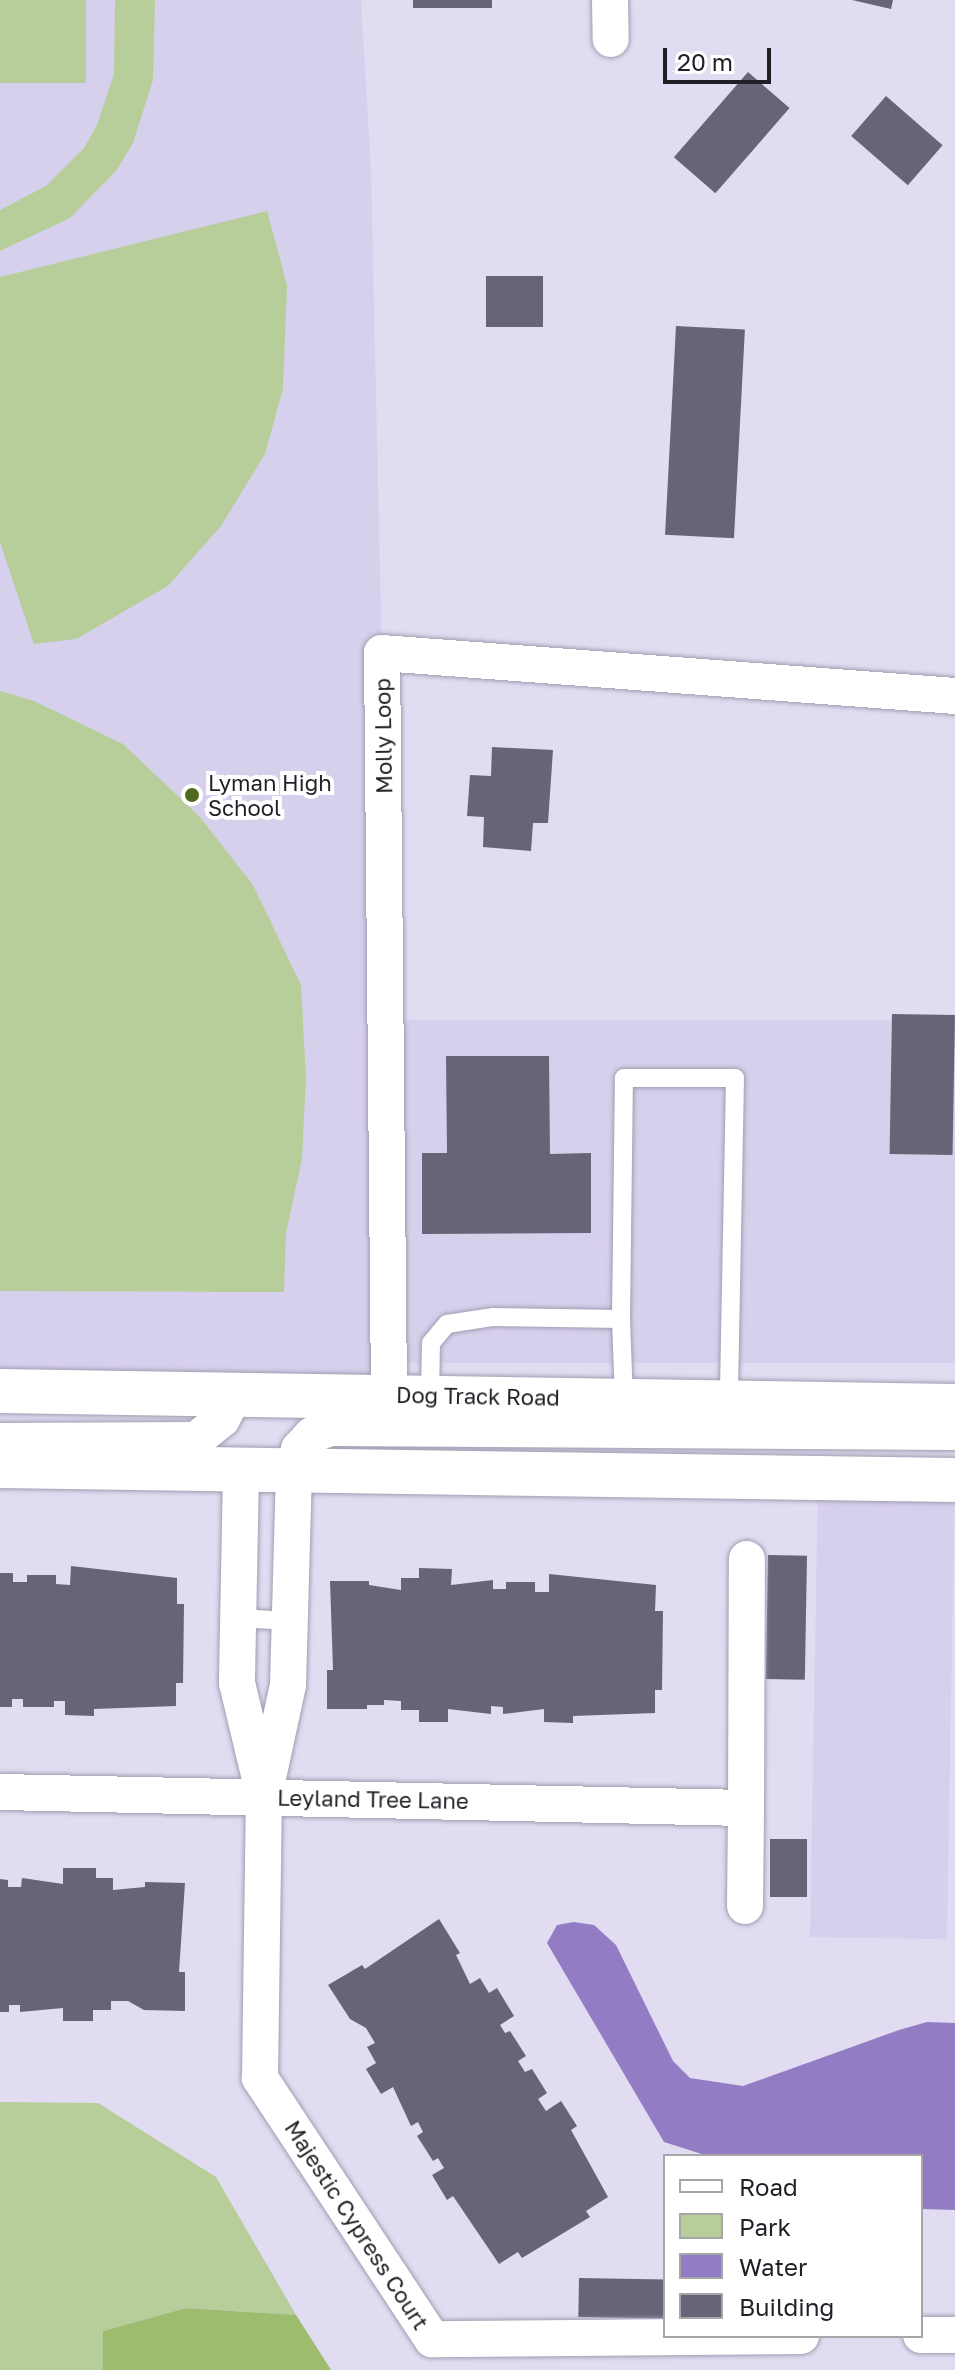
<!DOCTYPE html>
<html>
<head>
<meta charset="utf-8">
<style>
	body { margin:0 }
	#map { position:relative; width:955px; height:2370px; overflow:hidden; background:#e1dcf1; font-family:"Golos Text",sans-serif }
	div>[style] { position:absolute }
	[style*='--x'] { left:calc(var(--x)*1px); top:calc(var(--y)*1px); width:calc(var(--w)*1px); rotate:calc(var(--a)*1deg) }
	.built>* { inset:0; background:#d7d0ed; transform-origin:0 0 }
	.green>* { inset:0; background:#b7ce9a; transform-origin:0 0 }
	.forest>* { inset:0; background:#9dbc70 }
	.water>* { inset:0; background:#927dc5 }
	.building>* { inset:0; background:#686376; transform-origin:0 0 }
	.roads { filter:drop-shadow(0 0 2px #a29db1) drop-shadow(0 0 2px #a29db1) }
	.service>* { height:18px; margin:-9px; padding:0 9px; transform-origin:9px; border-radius:9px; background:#fff }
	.minor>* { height:36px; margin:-18px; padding:0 18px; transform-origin:18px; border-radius:18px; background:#fff }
	.secondary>* { height:44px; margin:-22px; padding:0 22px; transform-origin:22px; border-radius:22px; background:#fff }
	.dots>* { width:22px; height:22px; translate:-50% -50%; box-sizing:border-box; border:4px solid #fff; border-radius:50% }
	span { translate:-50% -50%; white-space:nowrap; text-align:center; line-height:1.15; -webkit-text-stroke:8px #fff; paint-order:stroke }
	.street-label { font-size:22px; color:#201f26 }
	.poi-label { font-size:22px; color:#201f26 }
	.left { translate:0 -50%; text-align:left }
	.legend { position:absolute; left:663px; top:2154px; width:260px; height:184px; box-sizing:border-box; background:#fff; border:2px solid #a6a5a8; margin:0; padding:10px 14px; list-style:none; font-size:24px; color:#201f26 }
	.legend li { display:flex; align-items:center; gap:16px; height:40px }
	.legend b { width:40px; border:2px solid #a6a5a8 }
	.scale { position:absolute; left:663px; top:48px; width:108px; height:36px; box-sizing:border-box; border:4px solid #201f26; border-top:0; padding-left:10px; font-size:24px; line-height:28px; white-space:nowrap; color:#201f26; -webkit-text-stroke:6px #fff; paint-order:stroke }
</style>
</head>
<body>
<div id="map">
	<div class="built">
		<i style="clip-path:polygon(0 0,361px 0,371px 170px,382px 663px,389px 1394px,0 1391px)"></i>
		<i style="left:955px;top:1020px;width:343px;height:551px;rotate:90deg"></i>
		<i style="left:818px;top:1478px;width:137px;height:459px;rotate:1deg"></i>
	</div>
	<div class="green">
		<i style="left:0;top:0;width:86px;height:83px"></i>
		<i style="clip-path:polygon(115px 0,155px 0,153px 80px,133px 143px,116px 171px,70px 218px,0 251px,0 210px,46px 186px,84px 148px,97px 125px,114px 74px)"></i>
		<i style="clip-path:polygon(267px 211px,287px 285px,283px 389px,265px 454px,221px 526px,168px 586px,76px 639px,34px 644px,0 542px,0 277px)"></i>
		<i style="clip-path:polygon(0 691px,34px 701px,123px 744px,200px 817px,253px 885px,301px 985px,306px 1077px,302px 1159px,286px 1233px,284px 1292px,0 1291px)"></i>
		<i style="clip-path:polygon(0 2102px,98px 2103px,216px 2177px,296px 2315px,186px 2308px,103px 2331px,103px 2370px,0 2370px)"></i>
	</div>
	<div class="forest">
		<i style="clip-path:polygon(186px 2308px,296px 2315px,331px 2370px,103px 2370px,103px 2331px)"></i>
	</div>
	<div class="water">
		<i style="clip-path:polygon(574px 1922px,594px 1925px,616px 1945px,673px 2061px,690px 2078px,743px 2086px,899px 2030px,927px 2022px,955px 2023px,955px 2210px,921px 2209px,921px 2156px,708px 2156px,664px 2142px,547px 1943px,557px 1925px)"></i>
	</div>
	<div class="building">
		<i style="left:413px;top:0;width:79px;height:8px"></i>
		<i style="clip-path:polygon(852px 0,893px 0,891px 9px)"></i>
		<i style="left:748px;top:72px;width:55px;height:113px;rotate:41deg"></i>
		<i style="left:886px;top:96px;width:75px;height:53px;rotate:41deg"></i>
		<i style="left:486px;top:276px;width:57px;height:51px"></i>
		<i style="left:676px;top:326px;width:69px;height:209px;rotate:3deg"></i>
		<i style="clip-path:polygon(492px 747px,553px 750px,548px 823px,533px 823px,531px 851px,483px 847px,484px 817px,467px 816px,470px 775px,491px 776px)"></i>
		<i style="left:892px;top:1014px;width:63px;height:140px;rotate:1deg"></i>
		<i style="clip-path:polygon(446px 1056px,549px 1056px,550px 1154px,591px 1153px,591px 1233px,422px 1234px,422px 1153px,447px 1153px)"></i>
		<i style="left:768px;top:1555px;width:39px;height:124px;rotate:1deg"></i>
		<i style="clip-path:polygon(71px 1566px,177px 1578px,177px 1604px,184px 1604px,183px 1683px,176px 1683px,176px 1706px,94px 1709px,94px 1716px,65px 1715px,65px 1701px,54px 1701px,54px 1707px,23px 1707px,23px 1699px,12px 1699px,12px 1707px,0 1707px,0 1573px,13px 1573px,13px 1582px,27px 1582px,27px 1575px,56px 1575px,56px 1584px,70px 1585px)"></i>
		<i style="clip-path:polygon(419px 1568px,452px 1569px,451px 1585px,493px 1580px,493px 1589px,506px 1589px,506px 1582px,535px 1582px,535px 1592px,549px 1592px,549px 1574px,656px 1585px,655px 1611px,663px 1611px,662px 1690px,655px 1690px,655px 1713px,573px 1716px,573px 1723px,544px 1722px,544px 1709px,503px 1714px,503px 1707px,491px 1706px,491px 1714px,448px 1709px,448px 1722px,419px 1722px,419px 1710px,401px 1710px,401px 1701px,384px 1700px,384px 1705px,367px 1705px,367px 1709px,327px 1709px,327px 1670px,333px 1670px,330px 1581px,369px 1581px,369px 1585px,401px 1590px,401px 1578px,419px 1578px)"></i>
		<i style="left:807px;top:1839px;width:58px;height:37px;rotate:90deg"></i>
		<i style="clip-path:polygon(63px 1868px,96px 1868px,96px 1878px,113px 1878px,113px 1890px,145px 1887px,145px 1882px,185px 1883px,179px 1972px,185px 1972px,185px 2011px,144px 2010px,128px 2001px,111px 2001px,111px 2010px,93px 2010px,93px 2021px,63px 2021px,63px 2008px,20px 2012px,20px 2005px,9px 2005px,9px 2012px,0 2012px,0 1879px,8px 1880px,8px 1887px,21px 1887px,22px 1878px,63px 1884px)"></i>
		<i style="clip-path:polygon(439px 1919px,460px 1953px,456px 1955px,470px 1984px,480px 1978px,489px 1993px,497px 1988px,514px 2016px,500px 2025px,505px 2033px,510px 2031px,526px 2056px,518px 2061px,525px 2072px,532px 2069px,547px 2093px,538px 2099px,546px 2111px,561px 2101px,577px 2126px,571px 2130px,608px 2197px,586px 2211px,590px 2217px,522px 2258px,518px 2252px,499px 2264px,453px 2196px,447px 2200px,432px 2175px,444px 2168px,438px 2158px,433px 2161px,417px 2136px,423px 2132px,418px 2122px,411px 2126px,393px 2087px,381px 2094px,366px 2069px,376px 2063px,367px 2047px,375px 2043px,366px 2028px,350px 2019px,328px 1985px,362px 1965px,365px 1969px)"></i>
		<i style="left:579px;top:2278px;width:86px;height:39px;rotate:1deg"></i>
	</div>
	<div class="roads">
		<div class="service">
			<i style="--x:621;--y:1319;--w:241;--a:-89.3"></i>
			<i style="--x:624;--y:1078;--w:111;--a:0"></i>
			<i style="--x:735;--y:1078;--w:324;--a:91.1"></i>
			<i style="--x:430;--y:1395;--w:52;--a:-88.9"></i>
			<i style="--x:431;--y:1343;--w:25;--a:-50"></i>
			<i style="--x:447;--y:1324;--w:47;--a:-8.7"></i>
			<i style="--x:493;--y:1317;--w:128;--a:0.9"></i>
			<i style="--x:621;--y:1319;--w:80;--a:87.9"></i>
			<i style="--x:238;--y:1618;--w:52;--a:3.3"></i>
		</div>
		<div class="minor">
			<i style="--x:610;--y:0;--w:39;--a:89"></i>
			<i style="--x:389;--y:1394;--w:741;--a:-90.54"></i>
			<i style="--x:382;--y:653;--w:575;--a:4.29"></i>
			<i style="--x:0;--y:1441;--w:196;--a:-0.3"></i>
			<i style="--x:196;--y:1440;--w:33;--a:-39"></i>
			<i style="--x:222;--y:1419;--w:29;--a:-63"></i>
			<i style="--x:241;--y:1471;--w:212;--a:91.1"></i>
			<i style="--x:237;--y:1683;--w:107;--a:76.5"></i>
			<i style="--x:0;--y:1792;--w:746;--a:1.23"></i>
			<i style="--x:746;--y:1808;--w:249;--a:-89.8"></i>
			<i style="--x:745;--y:1906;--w:98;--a:-89.4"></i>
			<i style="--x:921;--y:2335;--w:34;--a:0"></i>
			<i style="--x:801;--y:2336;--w:369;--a:179.5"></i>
			<i style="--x:432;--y:2339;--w:313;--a:-123.4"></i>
			<i style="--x:260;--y:2078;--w:282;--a:-89.2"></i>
			<i style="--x:264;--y:1796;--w:114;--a:-77.8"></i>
			<i style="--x:288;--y:1685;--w:214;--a:-88.4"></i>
			<i style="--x:294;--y:1471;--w:23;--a:-77"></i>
			<i style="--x:299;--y:1449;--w:19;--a:-47"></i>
			<i style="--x:312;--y:1435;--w:19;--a:-21"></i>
			<i style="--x:330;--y:1428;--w:625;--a:0.37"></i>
		</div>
		<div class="secondary">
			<i style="--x:0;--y:1391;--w:955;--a:0.9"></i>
			<i style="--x:0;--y:1466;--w:955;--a:0.84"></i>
		</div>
	</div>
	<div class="dots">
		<i style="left:192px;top:795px;background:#4f6a1e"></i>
	</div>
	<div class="street-label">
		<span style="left:383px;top:736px;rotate:-91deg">Molly Loop</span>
		<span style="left:478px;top:1396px;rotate:1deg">Dog Track Road</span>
		<span style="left:373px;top:1799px;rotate:1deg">Leyland Tree Lane</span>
		<span style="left:357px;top:2225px;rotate:57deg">Majestic Cypress Court</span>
	</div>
	<div class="poi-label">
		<span class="left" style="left:208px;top:795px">Lyman High<br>School</span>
	</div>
	<ul class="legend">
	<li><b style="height:10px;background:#fff"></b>Road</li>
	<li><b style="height:22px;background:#b7ce9a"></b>Park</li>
	<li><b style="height:22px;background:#927dc5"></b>Water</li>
	<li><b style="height:22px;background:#686376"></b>Building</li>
	</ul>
	<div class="scale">20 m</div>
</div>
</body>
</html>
